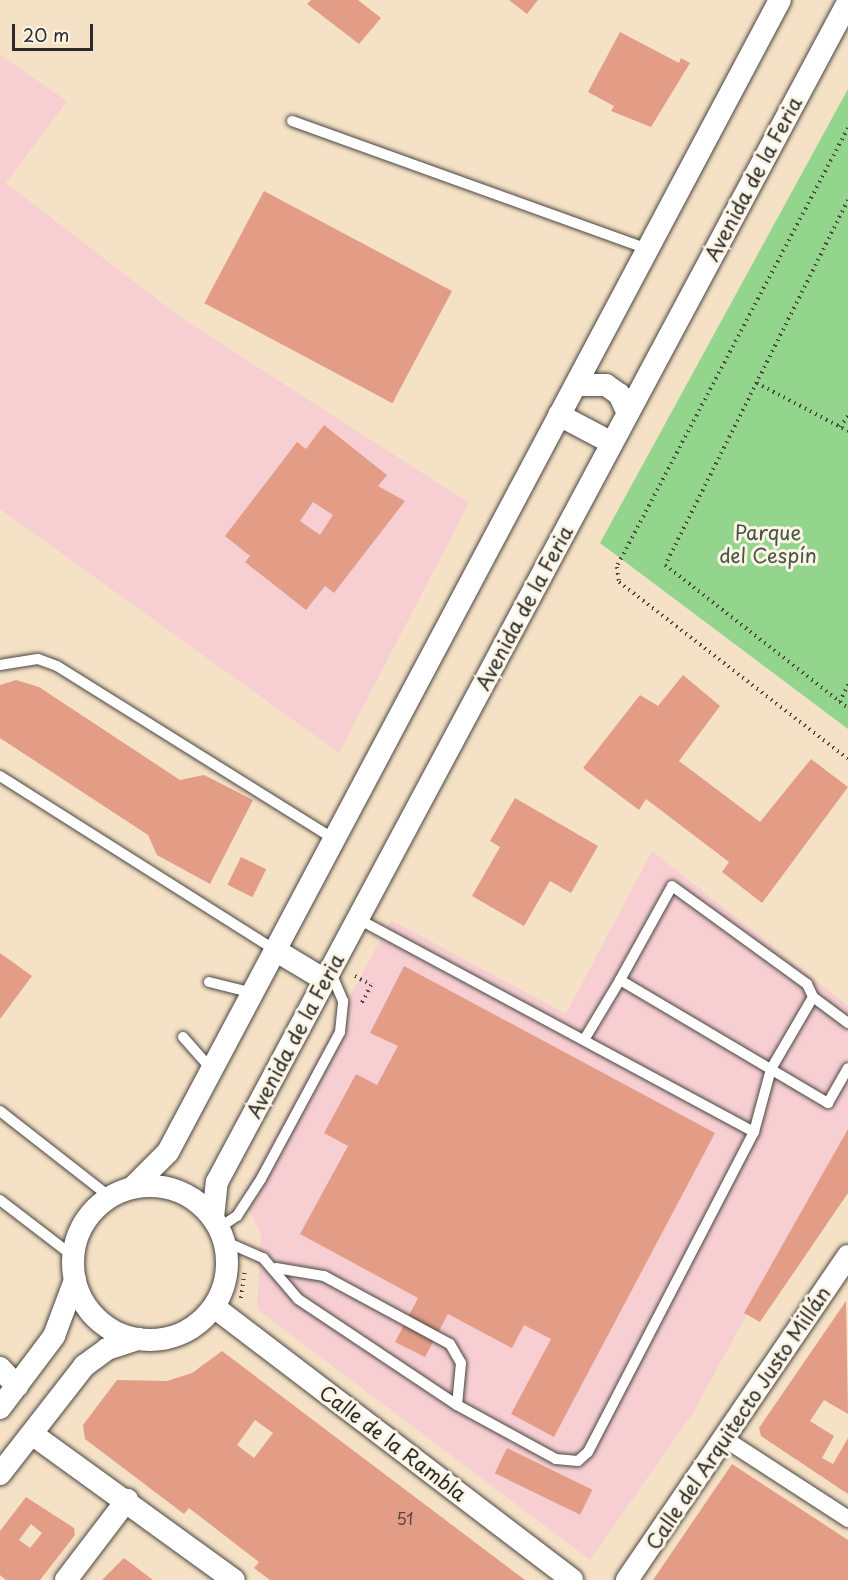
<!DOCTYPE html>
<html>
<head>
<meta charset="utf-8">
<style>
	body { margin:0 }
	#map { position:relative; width:848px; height:1580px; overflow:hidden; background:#f5e1c5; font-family:"Playpen Sans",sans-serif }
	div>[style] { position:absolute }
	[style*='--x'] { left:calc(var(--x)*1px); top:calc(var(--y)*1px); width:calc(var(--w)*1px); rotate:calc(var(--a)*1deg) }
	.built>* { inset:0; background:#f7cfd2 }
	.green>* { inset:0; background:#93d58d }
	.building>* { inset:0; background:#e39d87; transform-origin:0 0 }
	.path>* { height:4px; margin-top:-2px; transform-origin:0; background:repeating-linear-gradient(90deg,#494642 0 1.5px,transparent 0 6px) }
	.roads { filter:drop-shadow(0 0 2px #494642) drop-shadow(0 0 2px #494642) }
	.service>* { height:10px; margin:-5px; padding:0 5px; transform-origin:5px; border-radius:5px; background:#fff }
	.pedestrian>* { height:16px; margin:-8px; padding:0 8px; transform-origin:8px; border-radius:8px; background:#fff }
	.minor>* { height:22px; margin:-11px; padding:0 11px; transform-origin:11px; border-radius:11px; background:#fff }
	.minor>.ring { margin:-11px; padding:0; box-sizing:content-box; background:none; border:22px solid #fff; border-radius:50% }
	span { translate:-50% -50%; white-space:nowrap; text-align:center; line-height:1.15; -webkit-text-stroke:6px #fcf5e5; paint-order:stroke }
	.number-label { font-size:16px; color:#594842 }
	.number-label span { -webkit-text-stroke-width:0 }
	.street-label { font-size:20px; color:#2b2b2b }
	.park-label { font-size:20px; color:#455644 }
	.scale { position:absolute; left:12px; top:24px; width:81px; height:27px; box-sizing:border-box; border:3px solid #2b2b2b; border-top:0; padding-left:8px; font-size:18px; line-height:21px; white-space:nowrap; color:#2b2b2b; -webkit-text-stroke:4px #fcf5e5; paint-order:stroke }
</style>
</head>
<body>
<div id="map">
	<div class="built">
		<i style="clip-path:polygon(0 55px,67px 101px,6px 183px,180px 317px,469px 503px,339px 753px,0 509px)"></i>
		<i style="clip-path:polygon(652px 851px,848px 1006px,848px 1129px,694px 1411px,590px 1560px,257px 1309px,261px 1234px,242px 1197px,391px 920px,566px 1014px)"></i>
	</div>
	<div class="green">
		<i style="clip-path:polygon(848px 89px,848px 729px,600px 543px)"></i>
	</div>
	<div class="building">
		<i style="clip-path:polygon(311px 0,358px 0,381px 18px,359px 44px,307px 4px)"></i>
		<i style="clip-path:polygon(509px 0,538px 0,527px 14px)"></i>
		<i style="clip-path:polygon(620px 32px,679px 63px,681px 58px,690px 63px,651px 127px,611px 111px,614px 106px,588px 92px)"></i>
		<i style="left:264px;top:191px;width:213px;height:127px;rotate:28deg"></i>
		<i style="clip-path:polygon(evenodd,324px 425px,387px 475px,378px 486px,405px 501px,334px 593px,325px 586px,306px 610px,245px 562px,250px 556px,225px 536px,297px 442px,306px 449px,324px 425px,313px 502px,333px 515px,320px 535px,300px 521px,313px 502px)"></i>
		<i style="clip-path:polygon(683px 675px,720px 706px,679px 761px,760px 822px,811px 759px,848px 787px,762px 903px,722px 872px,729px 862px,646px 799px,639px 810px,583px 768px,640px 695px,658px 706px)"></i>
		<i style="clip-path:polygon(16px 680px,39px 687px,180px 780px,204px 775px,253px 800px,210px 884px,157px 855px,148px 835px,0 738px,0 685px)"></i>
		<i style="clip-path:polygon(515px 798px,598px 846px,571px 893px,550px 881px,524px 926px,472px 896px,500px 847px,490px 841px)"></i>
		<i style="left:241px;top:857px;width:28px;height:31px;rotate:26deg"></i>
		<i style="clip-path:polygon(0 953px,32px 976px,0 1019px)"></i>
		<i style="clip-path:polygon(404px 966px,715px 1133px,554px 1437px,511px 1414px,551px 1339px,524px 1325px,512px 1348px,448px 1314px,425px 1357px,395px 1342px,418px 1298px,300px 1234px,348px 1146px,324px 1133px,356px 1074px,377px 1085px,398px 1046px,370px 1033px)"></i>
		<i style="clip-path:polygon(848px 1129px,848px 1193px,760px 1322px,744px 1313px)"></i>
		<i style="clip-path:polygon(846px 1301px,848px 1414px,824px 1400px,810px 1421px,834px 1436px,822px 1458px,833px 1464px,848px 1438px,848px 1494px,761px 1436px,759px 1428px)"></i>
		<i style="clip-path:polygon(evenodd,222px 1351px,346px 1445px,525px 1580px,270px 1580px,254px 1568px,259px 1562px,189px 1508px,184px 1514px,85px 1439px,83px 1425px,117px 1380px,167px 1381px,192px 1373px,222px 1351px,255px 1420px,273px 1433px,254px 1458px,237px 1445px,255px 1420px)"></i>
		<i style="left:507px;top:1448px;width:95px;height:28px;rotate:26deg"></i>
		<i style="clip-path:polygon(732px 1464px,848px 1540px,848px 1580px,653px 1580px)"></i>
		<i style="clip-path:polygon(evenodd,26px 1497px,74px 1528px,75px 1535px,40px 1580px,6px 1580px,0 1575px,0 1531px,26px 1497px,31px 1524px,42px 1533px,30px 1548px,19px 1540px,31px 1524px)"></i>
		<i style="clip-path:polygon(124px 1558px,153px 1580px,102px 1580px)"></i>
	</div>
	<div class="path">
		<i style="--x:848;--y:128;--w:496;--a:117.8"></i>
		<i style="--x:617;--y:567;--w:15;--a:82"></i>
		<i style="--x:619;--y:582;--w:289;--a:37.7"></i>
		<i style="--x:848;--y:200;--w:408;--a:116.6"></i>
		<i style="--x:665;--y:565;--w:232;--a:38"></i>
		<i style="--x:757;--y:383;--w:103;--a:27.8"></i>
		<i style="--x:840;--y:427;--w:14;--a:-54"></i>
		<i style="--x:840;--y:702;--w:20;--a:-66"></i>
		<i style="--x:355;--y:976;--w:18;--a:29"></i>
		<i style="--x:371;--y:985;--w:20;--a:117"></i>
		<i style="--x:241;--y:1298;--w:28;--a:-82"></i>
	</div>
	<div class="roads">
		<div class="service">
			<i style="--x:292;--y:121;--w:378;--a:19.8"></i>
			<i style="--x:0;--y:665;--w:38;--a:-9"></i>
			<i style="--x:38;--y:659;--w:20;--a:20"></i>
			<i style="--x:57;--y:666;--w:327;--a:32"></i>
			<i style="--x:0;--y:776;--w:325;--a:32.3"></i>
			<i style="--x:620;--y:980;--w:107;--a:-61"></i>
			<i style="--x:672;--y:886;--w:167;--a:36"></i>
			<i style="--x:807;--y:984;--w:14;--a:65"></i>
			<i style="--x:209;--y:982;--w:45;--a:14"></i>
			<i style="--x:183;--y:1037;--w:44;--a:48.7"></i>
			<i style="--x:584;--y:1040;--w:70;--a:-59"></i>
			<i style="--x:620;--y:980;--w:242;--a:30.6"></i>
			<i style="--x:828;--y:1103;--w:40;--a:-60.3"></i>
			<i style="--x:0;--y:1111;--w:140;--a:38"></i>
			<i style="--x:754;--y:1132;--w:65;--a:-74.9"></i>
			<i style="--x:771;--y:1069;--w:83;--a:-59.7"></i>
			<i style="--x:813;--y:997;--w:44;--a:36.6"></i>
			<i style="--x:0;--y:1200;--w:92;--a:37.5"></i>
			<i style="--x:219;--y:1228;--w:22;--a:-34"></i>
			<i style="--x:237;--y:1216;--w:44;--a:-57"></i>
			<i style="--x:261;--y:1179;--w:167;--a:-61.7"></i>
			<i style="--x:340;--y:1032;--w:31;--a:-84"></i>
			<i style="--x:343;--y:1001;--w:33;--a:-113"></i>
			<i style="--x:224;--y:1241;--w:43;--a:23.6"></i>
			<i style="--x:263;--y:1258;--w:54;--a:49.5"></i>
			<i style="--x:298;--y:1299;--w:191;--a:33.7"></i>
			<i style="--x:457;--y:1405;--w:113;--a:28.6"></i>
			<i style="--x:556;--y:1459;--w:22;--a:5"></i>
			<i style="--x:578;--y:1461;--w:13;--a:-42"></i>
			<i style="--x:588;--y:1452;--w:360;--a:-62.6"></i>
			<i style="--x:754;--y:1132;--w:450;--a:-151.7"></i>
			<i style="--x:276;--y:1268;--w:49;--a:9.5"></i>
			<i style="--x:324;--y:1276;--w:143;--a:28.4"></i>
			<i style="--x:450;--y:1344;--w:22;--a:60"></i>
			<i style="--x:461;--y:1363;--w:42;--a:95.4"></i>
		</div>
		<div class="pedestrian">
			<i style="--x:725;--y:1439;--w:147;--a:33"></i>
		</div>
		<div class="minor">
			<i style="--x:576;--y:385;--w:30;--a:0"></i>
			<i style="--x:606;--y:385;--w:16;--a:35"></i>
			<i style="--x:619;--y:394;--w:21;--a:65"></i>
			<i style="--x:559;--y:415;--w:60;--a:27.8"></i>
			<i style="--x:275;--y:950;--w:58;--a:31"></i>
			<i class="ring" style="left:73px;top:1186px;width:132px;height:132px"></i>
			<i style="--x:133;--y:1187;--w:49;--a:-45"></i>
			<i style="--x:168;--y:1152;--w:1304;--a:-62.02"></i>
			<i style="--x:213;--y:1218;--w:36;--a:-84"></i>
			<i style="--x:217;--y:1182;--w:1338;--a:-61.86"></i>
			<i style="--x:214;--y:1307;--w:450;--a:37.3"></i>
			<i style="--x:0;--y:1368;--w:25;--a:47"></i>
			<i style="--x:0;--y:1408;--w:90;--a:-53.1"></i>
			<i style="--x:54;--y:1336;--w:60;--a:-69.4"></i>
			<i style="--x:32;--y:1434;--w:249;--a:35.9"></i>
			<i style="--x:0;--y:1474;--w:137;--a:-52.1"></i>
			<i style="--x:84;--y:1366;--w:29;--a:-36"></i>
			<i style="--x:107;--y:1349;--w:33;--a:-18"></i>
			<i style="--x:66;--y:1580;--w:101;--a:-52.7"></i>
			<i style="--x:627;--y:1580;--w:392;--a:-55.7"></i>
		</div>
	</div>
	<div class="number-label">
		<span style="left:405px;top:1518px">51</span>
	</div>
	<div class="street-label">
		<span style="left:753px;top:179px;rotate:-62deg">Avenida de la Feria</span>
		<span style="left:524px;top:608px;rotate:-62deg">Avenida de la Feria</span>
		<span style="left:295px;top:1036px;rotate:-62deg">Avenida de la Feria</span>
		<span style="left:738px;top:1418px;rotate:-56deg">Calle del Arquitecto Justo Millán</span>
		<span style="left:393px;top:1443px;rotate:37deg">Calle de la Rambla</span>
	</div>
	<div class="park-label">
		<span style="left:768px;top:544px">Parque<br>del Cespín</span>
	</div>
	<div class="scale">20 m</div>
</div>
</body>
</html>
